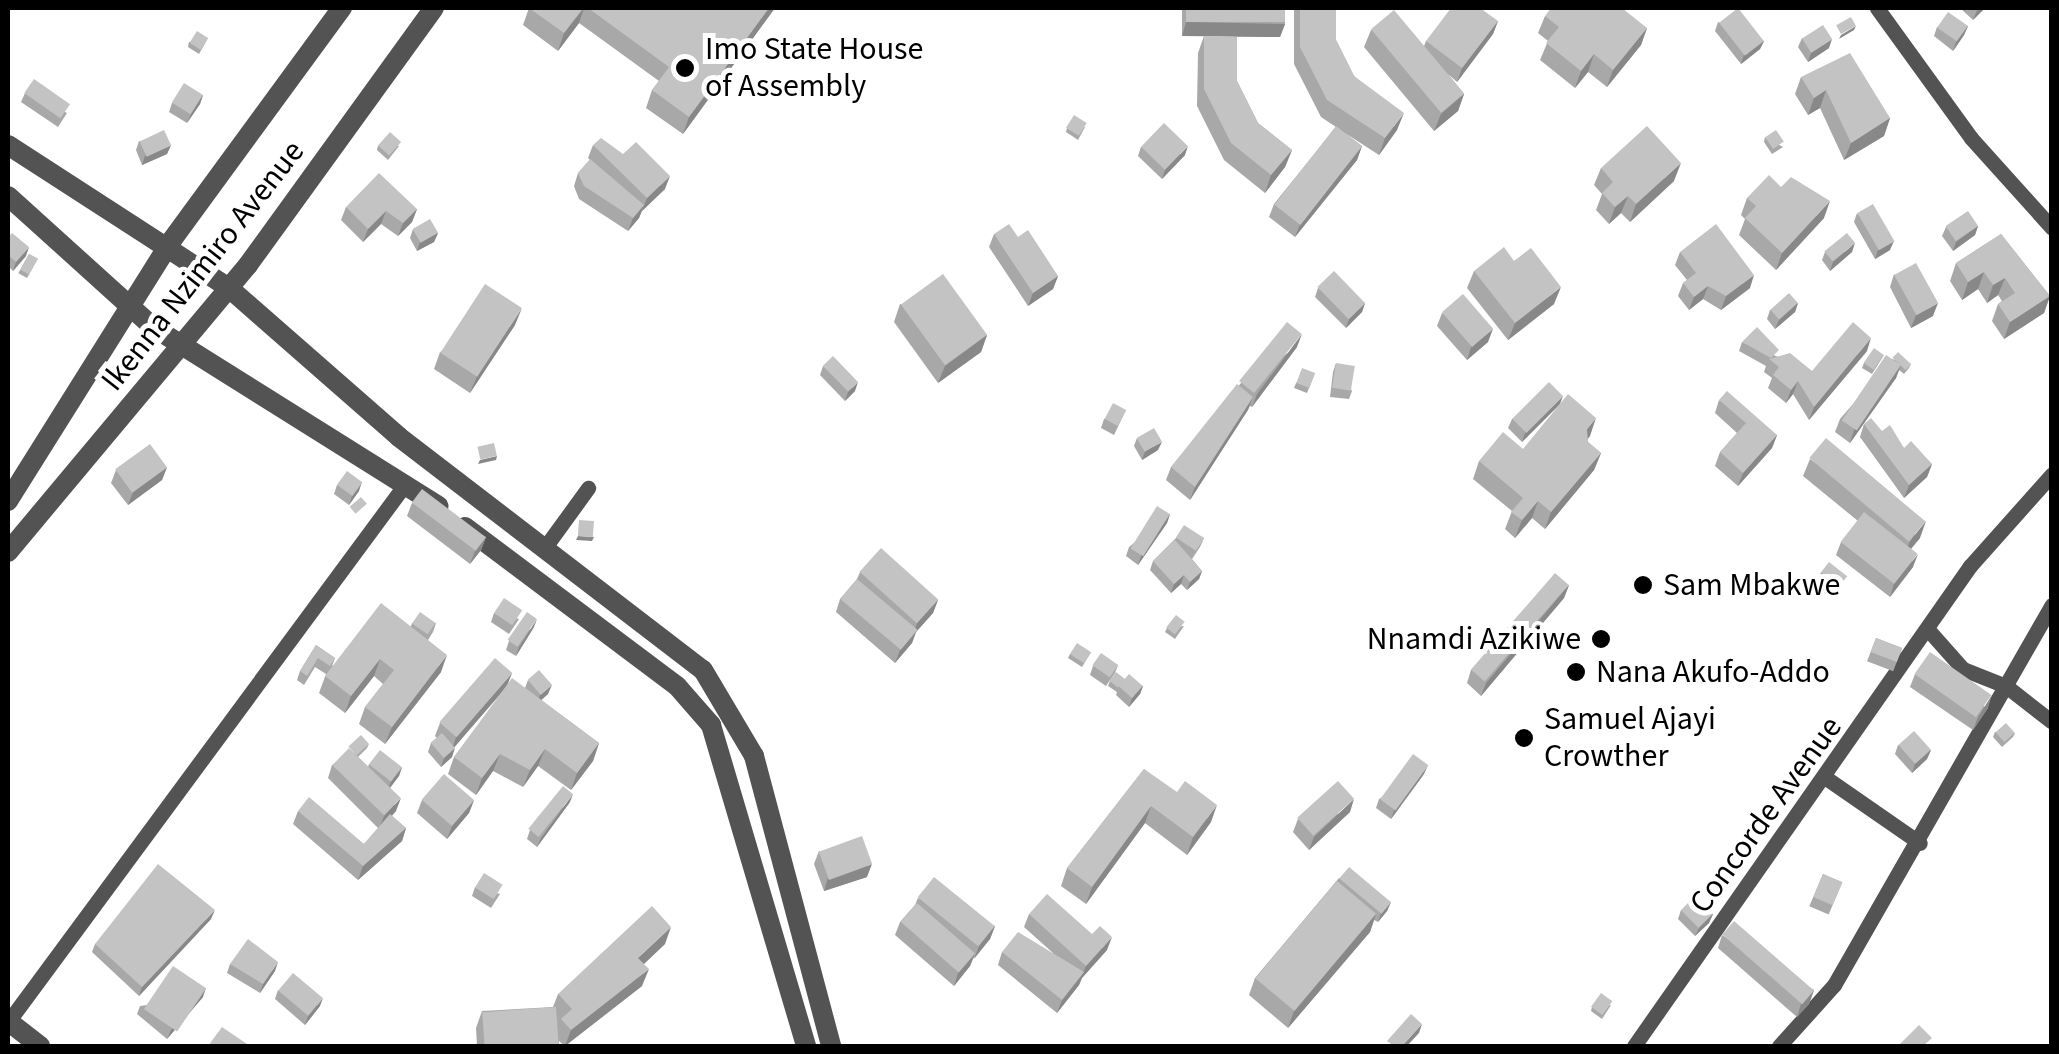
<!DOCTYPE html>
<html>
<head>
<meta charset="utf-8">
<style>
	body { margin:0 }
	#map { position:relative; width:2059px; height:1054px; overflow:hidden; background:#fff; font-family:"Source Sans 3",sans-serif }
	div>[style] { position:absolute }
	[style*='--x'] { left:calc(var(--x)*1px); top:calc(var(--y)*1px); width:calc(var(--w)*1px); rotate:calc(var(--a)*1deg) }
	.minor>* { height:15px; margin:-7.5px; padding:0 7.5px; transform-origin:7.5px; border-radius:7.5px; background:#535353 }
	.tertiary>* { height:20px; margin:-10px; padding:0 10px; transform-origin:10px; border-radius:10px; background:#535353 }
	.wall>* { inset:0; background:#a8a8a8; transform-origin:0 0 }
	.shaded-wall>* { inset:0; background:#888 }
	.building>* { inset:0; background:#c3c3c3; transform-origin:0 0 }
	.dots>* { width:28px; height:28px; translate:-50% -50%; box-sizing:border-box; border:5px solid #fff; border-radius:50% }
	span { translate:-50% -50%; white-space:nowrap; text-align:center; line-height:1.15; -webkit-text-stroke:10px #fff; paint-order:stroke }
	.poi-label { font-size:32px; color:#000 }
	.left { translate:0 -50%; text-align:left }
	.right { translate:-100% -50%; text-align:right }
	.street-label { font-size:32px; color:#000 }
	.frame { position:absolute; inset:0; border:10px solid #000; pointer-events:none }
</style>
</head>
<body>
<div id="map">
	<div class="minor">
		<i style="--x:1877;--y:8;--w:160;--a:54.1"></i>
		<i style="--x:1971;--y:138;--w:121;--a:48"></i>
		<i style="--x:543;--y:550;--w:77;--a:-54"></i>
		<i style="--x:1931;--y:633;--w:48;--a:48.4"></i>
		<i style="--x:1963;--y:669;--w:46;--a:21.6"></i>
		<i style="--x:2006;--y:686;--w:58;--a:38"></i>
		<i style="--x:1826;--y:778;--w:114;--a:34.7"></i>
		<i style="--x:8;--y:1022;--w:670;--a:-53.56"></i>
		<i style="--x:1634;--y:1046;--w:586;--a:-55.01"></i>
		<i style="--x:1970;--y:566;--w:123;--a:-48.3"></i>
		<i style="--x:1779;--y:1046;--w:82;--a:-48"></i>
		<i style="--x:1834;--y:985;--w:438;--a:-60.2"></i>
	</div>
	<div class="tertiary">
		<i style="--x:8;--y:145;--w:263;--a:32.9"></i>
		<i style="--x:229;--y:288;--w:226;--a:41.2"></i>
		<i style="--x:399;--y:437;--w:383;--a:37.5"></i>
		<i style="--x:703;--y:670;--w:100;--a:59.3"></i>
		<i style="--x:754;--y:756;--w:300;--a:75.1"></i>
		<i style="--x:8;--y:196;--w:195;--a:42.1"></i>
		<i style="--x:153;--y:327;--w:337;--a:32.1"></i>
		<i style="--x:8;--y:501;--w:303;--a:-57.9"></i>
		<i style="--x:169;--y:244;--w:293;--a:-53.8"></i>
		<i style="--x:465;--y:527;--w:265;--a:36.9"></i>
		<i style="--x:677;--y:686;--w:52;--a:48.9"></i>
		<i style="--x:711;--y:725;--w:335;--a:73.5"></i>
		<i style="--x:8;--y:552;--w:374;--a:-50.1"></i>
		<i style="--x:248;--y:265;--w:317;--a:-54.1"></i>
		<i style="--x:8;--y:1021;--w:41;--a:38"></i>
	</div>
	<div class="wall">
		<i style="clip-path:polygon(529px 8px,775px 8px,683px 134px,646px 108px,652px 90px,659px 81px,579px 23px,558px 51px,523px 25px)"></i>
		<i style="clip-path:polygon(1182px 8px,1285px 8px,1285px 24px,1280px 37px,1205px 36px,1237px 81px,1258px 123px,1292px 150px,1285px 167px,1265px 193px,1224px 160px,1197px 106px,1198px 53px,1204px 36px,1182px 36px)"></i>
		<i style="clip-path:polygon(1294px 8px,1336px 8px,1336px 40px,1354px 76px,1397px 130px,1379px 155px,1345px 133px,1362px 146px,1357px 160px,1295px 237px,1269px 217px,1274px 204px,1336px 127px,1321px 117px,1294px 64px)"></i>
		<i style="clip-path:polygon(1960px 8px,1985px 8px,1973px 20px)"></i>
		<i style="clip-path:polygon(1545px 16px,1647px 28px,1641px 45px,1607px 87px,1588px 72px,1575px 88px,1540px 60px,1548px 41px,1538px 33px)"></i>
		<i style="clip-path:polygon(1498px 21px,1493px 34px,1457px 82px,1448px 74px,1464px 94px,1458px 111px,1434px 131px,1364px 47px,1371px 30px,1424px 46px,1426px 41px)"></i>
		<i style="clip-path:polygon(1718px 22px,1764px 41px,1760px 49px,1741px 64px,1715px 31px)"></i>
		<i style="clip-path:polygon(1968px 26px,1964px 35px,1953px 51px,1934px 36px,1937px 27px)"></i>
		<i style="clip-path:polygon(208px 38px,199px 54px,188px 47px,189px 42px)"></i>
		<i style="clip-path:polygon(1802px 38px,1829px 48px,1808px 62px,1798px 47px)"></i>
		<i style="clip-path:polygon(1801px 77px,1890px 118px,1884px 136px,1844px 160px,1820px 108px,1808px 115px,1795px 94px)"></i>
		<i style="clip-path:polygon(25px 93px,67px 113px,58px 127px,21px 102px)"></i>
		<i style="clip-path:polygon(203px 95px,200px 104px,187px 123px,169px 112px,172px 103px)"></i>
		<i style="clip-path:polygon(1085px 127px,1078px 140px,1066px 132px,1067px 128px)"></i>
		<i style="clip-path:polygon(1765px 137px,1783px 147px,1772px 154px,1764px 142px)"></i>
		<i style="clip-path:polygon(139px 141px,171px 145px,167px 154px,142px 165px,136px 150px)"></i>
		<i style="clip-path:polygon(593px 145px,665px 189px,642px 211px,639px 218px,628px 231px,579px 199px,574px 186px,578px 173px,590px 160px,588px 158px)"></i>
		<i style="clip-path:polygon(378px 146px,399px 146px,388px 160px,377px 150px)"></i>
		<i style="clip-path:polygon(1141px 147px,1185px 155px,1162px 179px,1138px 156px)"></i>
		<i style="clip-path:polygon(1601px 168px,1674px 181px,1630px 222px,1621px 213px,1609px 224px,1596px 210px,1602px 194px,1594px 185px)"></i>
		<i style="clip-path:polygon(1747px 198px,1824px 218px,1776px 270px,1739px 235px,1745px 219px,1741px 215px)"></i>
		<i style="clip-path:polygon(346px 207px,417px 209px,412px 222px,398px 236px,381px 224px,363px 242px,341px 220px)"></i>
		<i style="clip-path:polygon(1857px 213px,1890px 250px,1875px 259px,1854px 222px)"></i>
		<i style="clip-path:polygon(1978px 226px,1975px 235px,1953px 251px,1942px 236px,1946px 227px)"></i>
		<i style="clip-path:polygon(413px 229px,438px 233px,434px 242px,417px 251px,410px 238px)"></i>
		<i style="clip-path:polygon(994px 234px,1018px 237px,1058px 276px,1053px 289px,1028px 306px,989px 247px)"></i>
		<i style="clip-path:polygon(2001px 234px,2050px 296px,2044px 313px,2004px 339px,1992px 321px,1998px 304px,2002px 301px,1998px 295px,1987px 303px,1978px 289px,1962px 300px,1950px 281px,1956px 263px)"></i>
		<i style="clip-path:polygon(8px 238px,26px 256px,13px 271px,8px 266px)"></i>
		<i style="clip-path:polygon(1680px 252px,1750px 288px,1721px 310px,1703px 299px,1689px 310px,1678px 296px,1683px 283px,1687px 280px,1675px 265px)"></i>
		<i style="clip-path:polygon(1825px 252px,1852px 252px,1830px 271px,1822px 260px)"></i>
		<i style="left:29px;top:254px;width:10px;height:22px;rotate:29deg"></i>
		<i style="clip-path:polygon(1514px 261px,1554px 304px,1508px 340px,1467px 288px,1474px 271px)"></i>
		<i style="clip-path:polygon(1894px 274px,1933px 316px,1911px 328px,1890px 287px)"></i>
		<i style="clip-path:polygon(1318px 288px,1365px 303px,1362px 312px,1346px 328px,1315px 297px)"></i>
		<i style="clip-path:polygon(1798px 303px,1795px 312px,1775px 329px,1767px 319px,1770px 310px)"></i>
		<i style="clip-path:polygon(900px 304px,987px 335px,981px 352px,938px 383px,894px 322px)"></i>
		<i style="clip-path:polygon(1442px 313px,1488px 342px,1467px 360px,1437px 326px)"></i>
		<i style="clip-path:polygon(515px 325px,470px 393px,434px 369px,440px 352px)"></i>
		<i style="clip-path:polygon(1742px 342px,1812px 371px,1867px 351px,1809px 420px,1793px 394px,1786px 403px,1768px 388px,1772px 378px,1764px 372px,1766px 366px,1739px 351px)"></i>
		<i style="clip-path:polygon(1297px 347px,1252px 407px,1250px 406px,1190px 500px,1166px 480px,1171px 467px,1241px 383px)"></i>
		<i style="clip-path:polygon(1884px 355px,1872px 374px,1862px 368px,1864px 363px)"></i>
		<i style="clip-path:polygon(1892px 359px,1911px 364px,1909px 368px,1904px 374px,1899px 370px,1896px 378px,1850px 443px,1835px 432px,1840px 419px)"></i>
		<i style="clip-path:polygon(1336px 363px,1352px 391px,1349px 399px,1330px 397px,1333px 372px)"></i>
		<i style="clip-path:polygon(823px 366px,855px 391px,845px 401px,820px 375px)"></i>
		<i style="clip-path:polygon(1315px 373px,1307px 393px,1294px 388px,1296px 383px)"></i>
		<i style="clip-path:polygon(1719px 400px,1777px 435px,1772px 448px,1738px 486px,1715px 466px,1720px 452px,1737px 433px,1715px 413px)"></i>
		<i style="clip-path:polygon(1560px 404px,1522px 442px,1508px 428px,1512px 419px)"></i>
		<i style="clip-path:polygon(1126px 410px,1114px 435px,1101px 428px,1104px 419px)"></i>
		<i style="clip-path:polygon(1864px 424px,1882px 431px,1904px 448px,1932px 464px,1927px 477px,1904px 498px,1860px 437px)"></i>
		<i style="clip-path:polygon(1590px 436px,1588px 438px,1588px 442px,1601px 453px,1594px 470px,1545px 529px,1532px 518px,1515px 538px,1505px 529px,1512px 511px,1473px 479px,1479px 461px,1523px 449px)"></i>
		<i style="clip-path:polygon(1137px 438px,1158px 450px,1142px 460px,1134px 446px)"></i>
		<i style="clip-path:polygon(1810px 459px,1920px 538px,1911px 549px,1913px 567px,1890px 597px,1836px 555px,1841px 542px,1858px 521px,1803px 476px)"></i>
		<i style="clip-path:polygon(167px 467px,162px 480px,128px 505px,111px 483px,116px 470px)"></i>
		<i style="clip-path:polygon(337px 485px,359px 491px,349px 505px,334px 494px)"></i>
		<i style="clip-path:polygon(412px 503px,486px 537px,481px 550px,470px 564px,407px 516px)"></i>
		<i style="clip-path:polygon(1170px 514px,1167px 523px,1138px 565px,1126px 556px,1129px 547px)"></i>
		<i style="clip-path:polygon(1176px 538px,1204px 538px,1200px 547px,1192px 559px,1202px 571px,1199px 579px,1187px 590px,1181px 584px,1171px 593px,1150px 570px,1153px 561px)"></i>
		<i style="clip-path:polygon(860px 572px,938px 600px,933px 613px,916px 632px,912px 643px,895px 663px,836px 612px,840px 599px,857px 579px)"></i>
		<i style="clip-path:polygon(1821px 572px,1844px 584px,1836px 595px,1818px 581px)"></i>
		<i style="clip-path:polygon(1569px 585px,1564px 598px,1481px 696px,1467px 683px,1471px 670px)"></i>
		<i style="clip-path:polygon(494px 613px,519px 619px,509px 634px,491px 622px)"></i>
		<i style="clip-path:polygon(412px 623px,436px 623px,433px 632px,428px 640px,441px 672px,385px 744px,359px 724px,365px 707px,383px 684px,374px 676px,345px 713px,319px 693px,326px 674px,315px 667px,304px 685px,297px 680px,300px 671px,316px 645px,335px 658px,332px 666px,411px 626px)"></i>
		<i style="clip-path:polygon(1184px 626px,1175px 639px,1165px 632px,1167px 628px)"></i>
		<i style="clip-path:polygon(534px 627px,516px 656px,506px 650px,509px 641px)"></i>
		<i style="left:1876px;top:638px;width:28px;height:25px;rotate:21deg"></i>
		<i style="clip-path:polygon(1091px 652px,1082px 667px,1068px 658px,1070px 654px)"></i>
		<i style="clip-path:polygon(1118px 665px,1115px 673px,1106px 686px,1090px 675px,1093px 666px)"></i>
		<i style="clip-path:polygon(1915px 674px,1988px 708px,1973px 730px,1910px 687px)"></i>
		<i style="clip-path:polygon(1125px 679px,1143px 686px,1140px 694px,1129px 707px,1116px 695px,1117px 692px,1108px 686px,1110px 681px)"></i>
		<i style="clip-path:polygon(528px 680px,548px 694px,541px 700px,599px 743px,593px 761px,571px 790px,538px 766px,523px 787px,493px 771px,476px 795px,448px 774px,454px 757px,505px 689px,454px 747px,452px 757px,441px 767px,428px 752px,431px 743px,437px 738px,435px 736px,440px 723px,507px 685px,525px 688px)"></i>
		<i style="clip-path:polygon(1995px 732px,2015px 733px,2013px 737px,2002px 747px,1993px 737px)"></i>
		<i style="clip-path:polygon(369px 744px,367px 748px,358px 757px,368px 767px,369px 764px,402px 767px,399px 776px,390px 788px,396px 811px,392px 816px,406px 828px,402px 841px,358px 880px,293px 824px,298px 811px,364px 844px,378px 828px,328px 778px,332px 765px)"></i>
		<i style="clip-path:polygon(1898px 745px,1931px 750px,1927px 759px,1912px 773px,1895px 754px)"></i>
		<i style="clip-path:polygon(1144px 769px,1211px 822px,1187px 855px,1145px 823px,1086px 904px,1061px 886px,1067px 868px)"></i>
		<i style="clip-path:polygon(1424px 774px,1391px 819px,1376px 808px,1379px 799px)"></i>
		<i style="clip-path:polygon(422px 800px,474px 800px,469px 813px,447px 839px,417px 813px)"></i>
		<i style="clip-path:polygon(570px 802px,537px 847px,527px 839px,530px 830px)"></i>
		<i style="clip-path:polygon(1350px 812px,1309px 850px,1293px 832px,1298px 819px)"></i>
		<i style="clip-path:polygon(819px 851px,867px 877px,824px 891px,814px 864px)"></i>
		<i style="left:1823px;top:874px;width:21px;height:35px;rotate:23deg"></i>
		<i style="clip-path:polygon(1339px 878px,1391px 902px,1387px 911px,1378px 922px,1374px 920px,1370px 932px,1288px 1028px,1249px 995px,1255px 978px)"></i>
		<i style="clip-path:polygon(475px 887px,500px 894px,491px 908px,472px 896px)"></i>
		<i style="clip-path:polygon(918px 898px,995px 926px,990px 939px,973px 959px,970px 966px,954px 986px,895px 935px,900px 922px,915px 905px)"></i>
		<i style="clip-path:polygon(1681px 910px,1713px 914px,1709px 923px,1695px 936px,1678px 919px)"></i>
		<i style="clip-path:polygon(1029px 914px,1107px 950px,1082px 978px,1079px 985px,1057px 1013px,998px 965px,1002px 952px,1053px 953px,1024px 927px)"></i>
		<i style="clip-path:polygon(211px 919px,139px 996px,92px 952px,95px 944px)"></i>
		<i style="clip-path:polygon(1722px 935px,1814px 990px,1809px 1004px,1797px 1017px,1718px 948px)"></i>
		<i style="clip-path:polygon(665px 944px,644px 964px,642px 986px,565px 1046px,559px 1041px,559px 1046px,477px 1046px,476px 1028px,482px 1011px,553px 1007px,558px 994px)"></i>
		<i style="clip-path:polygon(230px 964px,275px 971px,260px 993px,227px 973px)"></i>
		<i style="clip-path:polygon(278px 990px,320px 1006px,305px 1025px,275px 999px)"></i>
		<i style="clip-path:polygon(203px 997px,167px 1039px,137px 1014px,140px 1006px)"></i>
		<i style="clip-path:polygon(1611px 1005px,1602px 1019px,1591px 1011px,1592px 1007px)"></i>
	</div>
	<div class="shaded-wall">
		<i style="clip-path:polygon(584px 8px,579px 23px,558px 51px,564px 33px)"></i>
		<i style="clip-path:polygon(769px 8px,775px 8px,683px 134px,689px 117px)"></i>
		<i style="clip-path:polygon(1978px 8px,1985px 8px,1973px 20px)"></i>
		<i style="clip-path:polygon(1498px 21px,1493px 34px,1457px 82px,1462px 68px)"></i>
		<i style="clip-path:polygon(1186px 22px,1285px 24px,1280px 37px,1182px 36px)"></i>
		<i style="clip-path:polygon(1856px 26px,1854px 30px,1839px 39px,1841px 35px)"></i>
		<i style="clip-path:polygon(1968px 26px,1964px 35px,1953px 51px,1956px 42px)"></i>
		<i style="clip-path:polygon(1647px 28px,1641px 45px,1607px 87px,1613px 70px)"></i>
		<i style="clip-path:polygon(1832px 39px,1829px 48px,1808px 62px,1811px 53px)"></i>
		<i style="clip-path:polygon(1764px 41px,1760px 49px,1741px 64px,1744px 55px)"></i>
		<i style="clip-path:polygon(898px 54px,897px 58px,886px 60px,888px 56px)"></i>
		<i style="clip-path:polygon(1594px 54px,1588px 72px,1575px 88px,1581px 71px)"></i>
		<i style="clip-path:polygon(1826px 90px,1820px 108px,1808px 115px,1814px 98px)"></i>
		<i style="clip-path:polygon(1464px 94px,1458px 111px,1434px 131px,1441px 114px)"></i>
		<i style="clip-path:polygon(203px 95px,200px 104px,187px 123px,191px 114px)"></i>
		<i style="clip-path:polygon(1404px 113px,1397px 130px,1379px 155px,1385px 138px)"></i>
		<i style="clip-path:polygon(1890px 118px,1884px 136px,1844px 160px,1851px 143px)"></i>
		<i style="clip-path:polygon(171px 145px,167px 154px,142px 165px,145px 156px)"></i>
		<i style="clip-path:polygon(1188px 146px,1185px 155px,1162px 179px,1165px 170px)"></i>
		<i style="clip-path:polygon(1362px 146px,1357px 160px,1295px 237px,1300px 224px)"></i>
		<i style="clip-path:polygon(1292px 150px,1285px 167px,1265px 193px,1271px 175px)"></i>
		<i style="clip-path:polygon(1681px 163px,1674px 181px,1630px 222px,1636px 204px)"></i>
		<i style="clip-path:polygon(670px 176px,665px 189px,642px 211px,647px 198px)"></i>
		<i style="clip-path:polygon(1628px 196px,1621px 213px,1609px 224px,1615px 207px)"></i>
		<i style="clip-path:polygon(1830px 201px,1824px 218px,1776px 270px,1782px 253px)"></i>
		<i style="clip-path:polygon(644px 205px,639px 218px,628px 231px,633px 218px)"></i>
		<i style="clip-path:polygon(417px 209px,412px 222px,398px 236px,403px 223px)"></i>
		<i style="clip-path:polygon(386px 211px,381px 224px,363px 242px,368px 229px)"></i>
		<i style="clip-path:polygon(1978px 226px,1975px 235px,1953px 251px,1956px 242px)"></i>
		<i style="clip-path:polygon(438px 233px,434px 242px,417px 251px,420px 242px)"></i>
		<i style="clip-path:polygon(1894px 241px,1890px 250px,1875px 259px,1878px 250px)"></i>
		<i style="clip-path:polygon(1855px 243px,1852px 252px,1830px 271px,1833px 262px)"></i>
		<i style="clip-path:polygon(29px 247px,26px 256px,13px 271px,16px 262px)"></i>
		<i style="clip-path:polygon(1984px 272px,1978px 289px,1962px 300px,1968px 282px)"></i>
		<i style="clip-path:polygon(1754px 275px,1750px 288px,1721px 310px,1726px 296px)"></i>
		<i style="clip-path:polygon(1058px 276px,1053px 289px,1028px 306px,1033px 293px)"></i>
		<i style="clip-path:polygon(2005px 278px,1998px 295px,1987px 303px,1993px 285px)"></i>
		<i style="clip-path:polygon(1708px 286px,1703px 299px,1689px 310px,1694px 297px)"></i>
		<i style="clip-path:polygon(1561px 287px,1554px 304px,1508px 340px,1515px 323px)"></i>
		<i style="clip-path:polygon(2050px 296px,2044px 313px,2004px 339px,2010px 322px)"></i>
		<i style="clip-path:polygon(1365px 303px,1362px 312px,1346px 328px,1349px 319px)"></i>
		<i style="clip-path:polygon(1798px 303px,1795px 312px,1775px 329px,1779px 320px)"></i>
		<i style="clip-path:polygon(1938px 303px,1933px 316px,1911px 328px,1916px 315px)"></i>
		<i style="clip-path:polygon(522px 308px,515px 325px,470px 393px,477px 376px)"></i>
		<i style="clip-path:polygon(1493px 329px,1488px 342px,1467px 360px,1471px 347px)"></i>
		<i style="clip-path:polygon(1302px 334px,1297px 347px,1252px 407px,1257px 394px)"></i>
		<i style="clip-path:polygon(987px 335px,981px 352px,938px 383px,945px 366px)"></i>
		<i style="clip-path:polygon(1871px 338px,1867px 351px,1809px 420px,1814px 407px)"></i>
		<i style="clip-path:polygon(1901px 365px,1896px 378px,1850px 443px,1854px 430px)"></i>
		<i style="clip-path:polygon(1798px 381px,1793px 394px,1786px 403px,1791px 390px)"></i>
		<i style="clip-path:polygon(858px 382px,855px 391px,845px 401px,848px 392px)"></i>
		<i style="clip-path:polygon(1563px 396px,1560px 404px,1522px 442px,1525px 433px)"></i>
		<i style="clip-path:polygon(1253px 397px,1248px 410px,1190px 500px,1195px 487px)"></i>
		<i style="clip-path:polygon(1596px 418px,1590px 436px,1581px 447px,1587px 429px)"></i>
		<i style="clip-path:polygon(1777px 435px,1772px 448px,1738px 486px,1743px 473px)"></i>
		<i style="clip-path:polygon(1162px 442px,1158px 450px,1142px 460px,1145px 451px)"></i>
		<i style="clip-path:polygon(1601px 453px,1594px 470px,1545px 529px,1551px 512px)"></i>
		<i style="clip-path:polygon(497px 456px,496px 460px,478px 464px,480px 460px)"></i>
		<i style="clip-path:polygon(1932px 464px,1927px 477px,1904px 498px,1909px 485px)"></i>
		<i style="clip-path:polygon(167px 467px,162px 480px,128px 505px,133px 492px)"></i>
		<i style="clip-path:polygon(362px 482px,359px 491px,349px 505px,352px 496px)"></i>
		<i style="clip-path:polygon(1538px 501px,1532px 518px,1515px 538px,1522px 520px)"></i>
		<i style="clip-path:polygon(1170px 514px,1167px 523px,1138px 565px,1141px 556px)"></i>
		<i style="clip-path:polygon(1926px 521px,1920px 538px,1903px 558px,1910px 541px)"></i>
		<i style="clip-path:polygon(578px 536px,594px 537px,592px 541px,576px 540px)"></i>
		<i style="clip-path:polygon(486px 537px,481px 550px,470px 564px,475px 551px)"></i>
		<i style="clip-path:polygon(1918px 554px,1913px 567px,1890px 597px,1894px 584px)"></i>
		<i style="clip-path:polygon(1202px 571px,1199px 579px,1187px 590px,1190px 582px)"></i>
		<i style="clip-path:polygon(1184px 575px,1181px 584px,1171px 593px,1174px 584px)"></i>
		<i style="clip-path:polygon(1569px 585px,1564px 598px,1481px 696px,1486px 683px)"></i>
		<i style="clip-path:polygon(938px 600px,933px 613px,916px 632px,912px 643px,895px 663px,900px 650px,913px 635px,917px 623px)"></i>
		<i style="clip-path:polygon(537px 619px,534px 627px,516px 656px,519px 647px)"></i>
		<i style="clip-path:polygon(447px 655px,441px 672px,385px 744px,392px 727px)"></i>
		<i style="clip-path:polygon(380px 659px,374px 676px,345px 713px,351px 696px)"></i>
		<i style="clip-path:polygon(512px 673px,507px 686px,452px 750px,456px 737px)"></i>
		<i style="clip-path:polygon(552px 685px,548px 694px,537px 704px,540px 695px)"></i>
		<i style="clip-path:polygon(1143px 686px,1140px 694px,1129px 707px,1132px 698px)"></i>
		<i style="clip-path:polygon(1992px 695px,1988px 708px,1973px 730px,1978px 717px)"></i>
		<i style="clip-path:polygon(599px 743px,593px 761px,571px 790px,577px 773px)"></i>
		<i style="clip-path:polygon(455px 748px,452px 757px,441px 767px,444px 758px)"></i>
		<i style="clip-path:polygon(545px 749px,538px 766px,523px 787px,530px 770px)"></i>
		<i style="clip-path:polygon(1931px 750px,1927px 759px,1912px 773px,1915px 764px)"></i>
		<i style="clip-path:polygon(500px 754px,493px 771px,476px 795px,482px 778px)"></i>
		<i style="clip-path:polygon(1428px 765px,1424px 774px,1391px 819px,1394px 811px)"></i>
		<i style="clip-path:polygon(402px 767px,399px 776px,388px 790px,391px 781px)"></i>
		<i style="clip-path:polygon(573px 794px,570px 802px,537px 847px,541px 838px)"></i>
		<i style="clip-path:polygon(401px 798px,396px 811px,379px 829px,384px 816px)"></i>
		<i style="clip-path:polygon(1354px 799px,1350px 812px,1309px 850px,1314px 837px)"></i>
		<i style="clip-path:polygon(474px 800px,469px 813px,447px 839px,452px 826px)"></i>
		<i style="clip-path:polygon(1217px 805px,1211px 822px,1187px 855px,1193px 837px)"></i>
		<i style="clip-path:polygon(1151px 806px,1145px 823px,1086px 904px,1092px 887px)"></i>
		<i style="clip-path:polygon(406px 828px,402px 841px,358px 880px,363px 866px)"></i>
		<i style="clip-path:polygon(872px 864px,867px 877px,824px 891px,828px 878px)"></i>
		<i style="clip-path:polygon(1391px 902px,1387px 911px,1378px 922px,1381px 913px)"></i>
		<i style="clip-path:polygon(215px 910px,211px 919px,139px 996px,142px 987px)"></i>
		<i style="clip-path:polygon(1376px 914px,1370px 932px,1288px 1028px,1294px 1011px)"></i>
		<i style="clip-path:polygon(1713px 914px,1709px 923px,1695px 936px,1699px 928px)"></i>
		<i style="clip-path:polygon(995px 926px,990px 939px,974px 959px,979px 946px)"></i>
		<i style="clip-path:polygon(671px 927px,665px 944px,632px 975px,638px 958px)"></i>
		<i style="clip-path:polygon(1112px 937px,1107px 950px,1082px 978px,1079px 985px,1057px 1013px,1062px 1000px,1083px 973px,1086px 966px)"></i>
		<i style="clip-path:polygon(975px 953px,970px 966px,954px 986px,958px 973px)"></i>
		<i style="clip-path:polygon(278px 962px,275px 971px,260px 993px,263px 984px)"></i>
		<i style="clip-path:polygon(649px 969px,642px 986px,565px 1046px,571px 1030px)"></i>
		<i style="clip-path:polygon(206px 988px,203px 997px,167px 1039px,171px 1030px)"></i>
		<i style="clip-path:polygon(1814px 990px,1809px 1004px,1797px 1017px,1801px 1004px)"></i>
		<i style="clip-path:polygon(323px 998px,320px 1006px,305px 1025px,308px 1016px)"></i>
		<i style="clip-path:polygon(1422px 1024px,1419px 1033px,1407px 1046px,1402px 1046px)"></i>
	</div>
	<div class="building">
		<i style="clip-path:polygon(529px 8px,583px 8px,564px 33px)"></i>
		<i style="clip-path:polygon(588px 8px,769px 8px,689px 117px,652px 90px,669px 67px)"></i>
		<i style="left:1186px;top:8px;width:99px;height:14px"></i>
		<i style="clip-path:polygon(1300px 8px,1336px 8px,1336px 40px,1354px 76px,1404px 113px,1385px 138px,1327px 100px,1300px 47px)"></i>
		<i style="clip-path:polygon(1451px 8px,1480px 8px,1498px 21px,1462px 68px,1426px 41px)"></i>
		<i style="clip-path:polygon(1551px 8px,1622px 8px,1647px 28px,1613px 70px,1594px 54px,1581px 71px,1546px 43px,1559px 27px,1545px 16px)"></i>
		<i style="left:1738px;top:8px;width:42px;height:24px;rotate:52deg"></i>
		<i style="left:1394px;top:10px;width:109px;height:30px;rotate:50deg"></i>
		<i style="left:1948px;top:12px;width:24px;height:19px;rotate:35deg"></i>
		<i style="left:1851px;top:17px;width:10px;height:17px;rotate:61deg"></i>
		<i style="left:1823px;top:25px;width:17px;height:25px;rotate:57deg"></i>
		<i style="left:197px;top:31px;width:13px;height:14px;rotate:32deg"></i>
		<i style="clip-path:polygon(1204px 36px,1237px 37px,1237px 81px,1258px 123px,1292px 150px,1271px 175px,1231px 143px,1204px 89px)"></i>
		<i style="left:895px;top:38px;width:16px;height:10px;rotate:79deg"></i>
		<i style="clip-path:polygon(1850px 53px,1890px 118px,1851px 143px,1826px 90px,1814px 98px,1801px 77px)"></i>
		<i style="left:34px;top:79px;width:44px;height:17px;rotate:35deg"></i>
		<i style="left:184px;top:83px;width:22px;height:23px;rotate:32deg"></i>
		<i style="left:1074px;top:115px;width:15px;height:15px;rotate:32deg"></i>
		<i style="left:1164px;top:123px;width:33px;height:33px;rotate:44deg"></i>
		<i style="left:1336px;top:126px;width:33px;height:100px;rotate:38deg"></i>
		<i style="clip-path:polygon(1647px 126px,1681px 163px,1636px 204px,1628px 196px,1615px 207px,1602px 193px,1613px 182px,1601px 168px)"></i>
		<i style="left:164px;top:130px;width:17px;height:27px;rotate:65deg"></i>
		<i style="left:1776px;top:130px;width:14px;height:13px;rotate:56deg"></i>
		<i style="left:390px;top:132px;width:15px;height:18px;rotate:42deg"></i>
		<i style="clip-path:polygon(601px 138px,623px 154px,636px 142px,670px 176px,647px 198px,593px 145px)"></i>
		<i style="clip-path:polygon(590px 159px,644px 205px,633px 218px,584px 186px,578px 173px)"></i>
		<i style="clip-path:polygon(379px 173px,417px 209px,403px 223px,386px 211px,368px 229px,346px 207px)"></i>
		<i style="clip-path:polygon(1769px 175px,1781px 187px,1791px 177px,1830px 201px,1782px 253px,1745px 218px,1756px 206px,1747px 198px)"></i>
		<i style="left:1873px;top:204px;width:43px;height:18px;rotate:60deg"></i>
		<i style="left:1968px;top:211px;width:18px;height:27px;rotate:56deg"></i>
		<i style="left:430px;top:219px;width:16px;height:20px;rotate:60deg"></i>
		<i style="clip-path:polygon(1009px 224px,1018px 237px,1028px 230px,1058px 276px,1033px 293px,994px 234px)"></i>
		<i style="clip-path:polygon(1716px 224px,1754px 275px,1726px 296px,1708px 286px,1694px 297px,1683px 283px,1696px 273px,1680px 252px)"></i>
		<i style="clip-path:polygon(12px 233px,29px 247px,16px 262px,8px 255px,8px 238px)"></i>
		<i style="left:1847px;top:233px;width:13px;height:29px;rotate:51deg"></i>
		<i style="clip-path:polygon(2001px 234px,2050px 296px,2010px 322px,1998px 304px,2015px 293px,2005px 278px,1993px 285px,1984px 272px,1968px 282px,1956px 263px)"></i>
		<i style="clip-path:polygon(1504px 247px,1514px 261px,1531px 248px,1561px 287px,1515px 323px,1474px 271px)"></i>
		<i style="left:29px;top:254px;width:10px;height:18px;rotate:29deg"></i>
		<i style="left:1916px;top:263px;width:46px;height:25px;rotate:61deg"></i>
		<i style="left:1334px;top:271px;width:45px;height:23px;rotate:46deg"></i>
		<i style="left:943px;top:274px;width:75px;height:52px;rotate:54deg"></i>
		<i style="left:485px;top:284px;width:44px;height:82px;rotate:33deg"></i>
		<i style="left:1789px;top:293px;width:13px;height:25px;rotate:48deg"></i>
		<i style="left:1463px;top:294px;width:46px;height:28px;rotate:49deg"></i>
		<i style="left:1287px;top:322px;width:19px;height:76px;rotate:39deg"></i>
		<i style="clip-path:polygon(1853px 322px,1871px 338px,1814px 407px,1798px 381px,1791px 390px,1773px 375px,1779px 367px,1769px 359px,1790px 353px,1812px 371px)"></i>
		<i style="clip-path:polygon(1757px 327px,1779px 350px,1771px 358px,1742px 342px)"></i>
		<i style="left:1874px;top:348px;width:12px;height:18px;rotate:35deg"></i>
		<i style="left:1898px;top:352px;width:18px;height:8px;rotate:43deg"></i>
		<i style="left:1886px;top:355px;width:18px;height:79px;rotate:34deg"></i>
		<i style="left:833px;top:356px;width:36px;height:14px;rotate:46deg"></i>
		<i style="left:1336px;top:363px;width:19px;height:25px;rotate:9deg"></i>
		<i style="left:1302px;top:368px;width:14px;height:16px;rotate:21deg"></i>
		<i style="left:1549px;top:382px;width:20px;height:52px;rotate:45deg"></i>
		<i style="clip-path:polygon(1237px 384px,1253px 397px,1195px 487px,1171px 467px)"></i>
		<i style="clip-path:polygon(1727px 391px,1777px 435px,1743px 473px,1720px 452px,1746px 423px,1719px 400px)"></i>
		<i style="clip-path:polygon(1568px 394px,1596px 418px,1587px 429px,1588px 442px,1601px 453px,1551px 512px,1538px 501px,1522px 520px,1511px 512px,1523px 498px,1479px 461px,1503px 432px,1523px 449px)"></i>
		<i style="left:1113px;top:403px;width:15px;height:18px;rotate:28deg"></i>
		<i style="clip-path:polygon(1871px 418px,1882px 431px,1890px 425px,1904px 448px,1911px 441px,1932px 464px,1909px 485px,1864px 424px)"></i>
		<i style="left:1154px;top:428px;width:16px;height:20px;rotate:60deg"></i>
		<i style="left:1826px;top:438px;width:130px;height:26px;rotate:40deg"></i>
		<i style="left:494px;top:443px;width:13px;height:17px;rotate:77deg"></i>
		<i style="left:150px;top:444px;width:29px;height:43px;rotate:54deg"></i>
		<i style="left:347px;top:471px;width:19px;height:17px;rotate:36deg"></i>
		<i style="left:422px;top:489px;width:80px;height:17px;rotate:37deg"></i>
		<i style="left:361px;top:497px;width:9px;height:15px;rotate:49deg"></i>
		<i style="left:1157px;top:506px;width:15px;height:50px;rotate:32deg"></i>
		<i style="left:1864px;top:512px;width:68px;height:38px;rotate:38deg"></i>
		<i style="left:579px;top:520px;width:15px;height:16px;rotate:4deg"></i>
		<i style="left:1184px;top:525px;width:24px;height:15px;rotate:33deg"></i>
		<i style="clip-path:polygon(1175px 540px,1202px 571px,1190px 582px,1184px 575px,1174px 584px,1153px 561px)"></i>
		<i style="left:881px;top:548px;width:77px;height:32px;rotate:42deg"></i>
		<i style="left:1829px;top:562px;width:23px;height:13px;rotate:38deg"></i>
		<i style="left:1555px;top:573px;width:18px;height:128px;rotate:41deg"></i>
		<i style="left:857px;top:579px;width:79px;height:26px;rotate:40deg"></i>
		<i style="left:504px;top:598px;width:22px;height:18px;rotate:34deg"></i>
		<i style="clip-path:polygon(381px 603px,447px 655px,392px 727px,365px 707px,394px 670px,380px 659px,351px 696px,325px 676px)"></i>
		<i style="left:420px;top:612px;width:19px;height:14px;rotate:35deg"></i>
		<i style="left:527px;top:612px;width:12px;height:34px;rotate:35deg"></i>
		<i style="left:1176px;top:615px;width:11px;height:16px;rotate:38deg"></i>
		<i style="left:1876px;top:638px;width:28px;height:15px;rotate:21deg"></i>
		<i style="left:1077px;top:643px;width:17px;height:13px;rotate:33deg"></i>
		<i style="clip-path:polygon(316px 645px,335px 658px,330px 666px,318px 658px,307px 676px,300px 671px)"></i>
		<i style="left:1930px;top:652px;width:75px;height:27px;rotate:35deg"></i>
		<i style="left:1101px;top:653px;width:21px;height:15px;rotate:35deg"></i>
		<i style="left:495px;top:658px;width:23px;height:85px;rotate:41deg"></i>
		<i style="left:539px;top:670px;width:20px;height:15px;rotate:49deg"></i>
		<i style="left:1116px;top:672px;width:11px;height:11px;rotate:38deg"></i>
		<i style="left:1129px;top:674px;width:18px;height:16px;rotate:41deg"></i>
		<i style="clip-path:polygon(512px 678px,599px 743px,577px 773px,545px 749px,530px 770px,500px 754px,482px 778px,454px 757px)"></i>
		<i style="left:2006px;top:723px;width:13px;height:14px;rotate:48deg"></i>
		<i style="left:1914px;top:731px;width:25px;height:21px;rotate:48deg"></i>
		<i style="left:442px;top:733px;width:20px;height:15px;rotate:49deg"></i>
		<i style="left:361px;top:735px;width:12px;height:17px;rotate:48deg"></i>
		<i style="left:349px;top:748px;width:72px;height:24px;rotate:44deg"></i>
		<i style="left:380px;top:750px;width:28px;height:18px;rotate:38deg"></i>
		<i style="left:1413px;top:754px;width:19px;height:56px;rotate:36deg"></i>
		<i style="clip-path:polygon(1144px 769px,1177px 792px,1185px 781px,1217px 805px,1193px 837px,1151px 806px,1092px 887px,1067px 868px)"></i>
		<i style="left:444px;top:774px;width:40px;height:34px;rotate:41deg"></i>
		<i style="left:1338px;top:781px;width:24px;height:55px;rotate:48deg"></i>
		<i style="left:563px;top:786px;width:13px;height:55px;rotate:39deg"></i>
		<i style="clip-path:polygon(309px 797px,364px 844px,390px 814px,406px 828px,363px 866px,298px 811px)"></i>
		<i style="left:862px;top:836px;width:30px;height:46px;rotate:70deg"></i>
		<i style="clip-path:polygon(158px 864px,215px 910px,142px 987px,95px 944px)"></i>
		<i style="left:1349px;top:867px;width:55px;height:15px;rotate:40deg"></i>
		<i style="left:484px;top:873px;width:22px;height:17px;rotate:32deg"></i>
		<i style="left:1823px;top:874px;width:21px;height:25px;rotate:23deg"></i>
		<i style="left:934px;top:877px;width:78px;height:26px;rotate:39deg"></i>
		<i style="left:1337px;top:881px;width:51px;height:127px;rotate:40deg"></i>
		<i style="clip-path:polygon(1047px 894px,1092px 934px,1100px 926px,1112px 937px,1086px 966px,1029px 914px)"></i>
		<i style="left:1695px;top:896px;width:25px;height:20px;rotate:45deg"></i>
		<i style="left:917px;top:903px;width:77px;height:25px;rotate:41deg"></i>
		<i style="clip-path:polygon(652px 906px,671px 927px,638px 958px,649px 969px,571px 1030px,561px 1019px,572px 1009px,558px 994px)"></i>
		<i style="left:1734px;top:921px;width:106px;height:18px;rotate:41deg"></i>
		<i style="clip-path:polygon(1018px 932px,1084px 972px,1062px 1000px,1002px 952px)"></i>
		<i style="clip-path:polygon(248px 939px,278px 962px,263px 984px,230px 964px)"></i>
		<i style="left:173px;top:966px;width:40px;height:52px;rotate:34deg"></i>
		<i style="left:293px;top:973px;width:39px;height:23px;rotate:40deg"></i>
		<i style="left:1601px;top:993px;width:14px;height:17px;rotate:36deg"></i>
		<i style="left:556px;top:1007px;width:39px;height:74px;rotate:86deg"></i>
		<i style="clip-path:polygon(1411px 1014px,1422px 1024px,1402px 1046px,1394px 1046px,1387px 1041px)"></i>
		<i style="clip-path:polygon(1919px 1025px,1932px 1038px,1923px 1046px,1898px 1046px)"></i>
		<i style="clip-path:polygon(222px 1027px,250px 1046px,208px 1046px)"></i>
	</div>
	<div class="dots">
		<i style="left:685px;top:68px;background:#000"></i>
		<i style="left:1643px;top:585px;background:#000"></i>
		<i style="left:1601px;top:639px;background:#000"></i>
		<i style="left:1576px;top:672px;background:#000"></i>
		<i style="left:1524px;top:738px;background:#000"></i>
	</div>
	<div class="poi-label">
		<span class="left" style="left:705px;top:68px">Imo State House<br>of Assembly</span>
		<span class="left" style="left:1663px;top:585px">Sam Mbakwe</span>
		<span class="right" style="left:1581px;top:639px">Nnamdi Azikiwe</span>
		<span class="left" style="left:1596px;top:672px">Nana Akufo-Addo</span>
		<span class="left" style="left:1544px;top:738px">Samuel Ajayi<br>Crowther</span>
	</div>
	<div class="street-label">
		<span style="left:203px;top:266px;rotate:-52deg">Ikenna Nzimiro Avenue</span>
		<span style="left:1766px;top:815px;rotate:-54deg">Concorde Avenue</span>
	</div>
	<div class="frame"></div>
</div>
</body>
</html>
